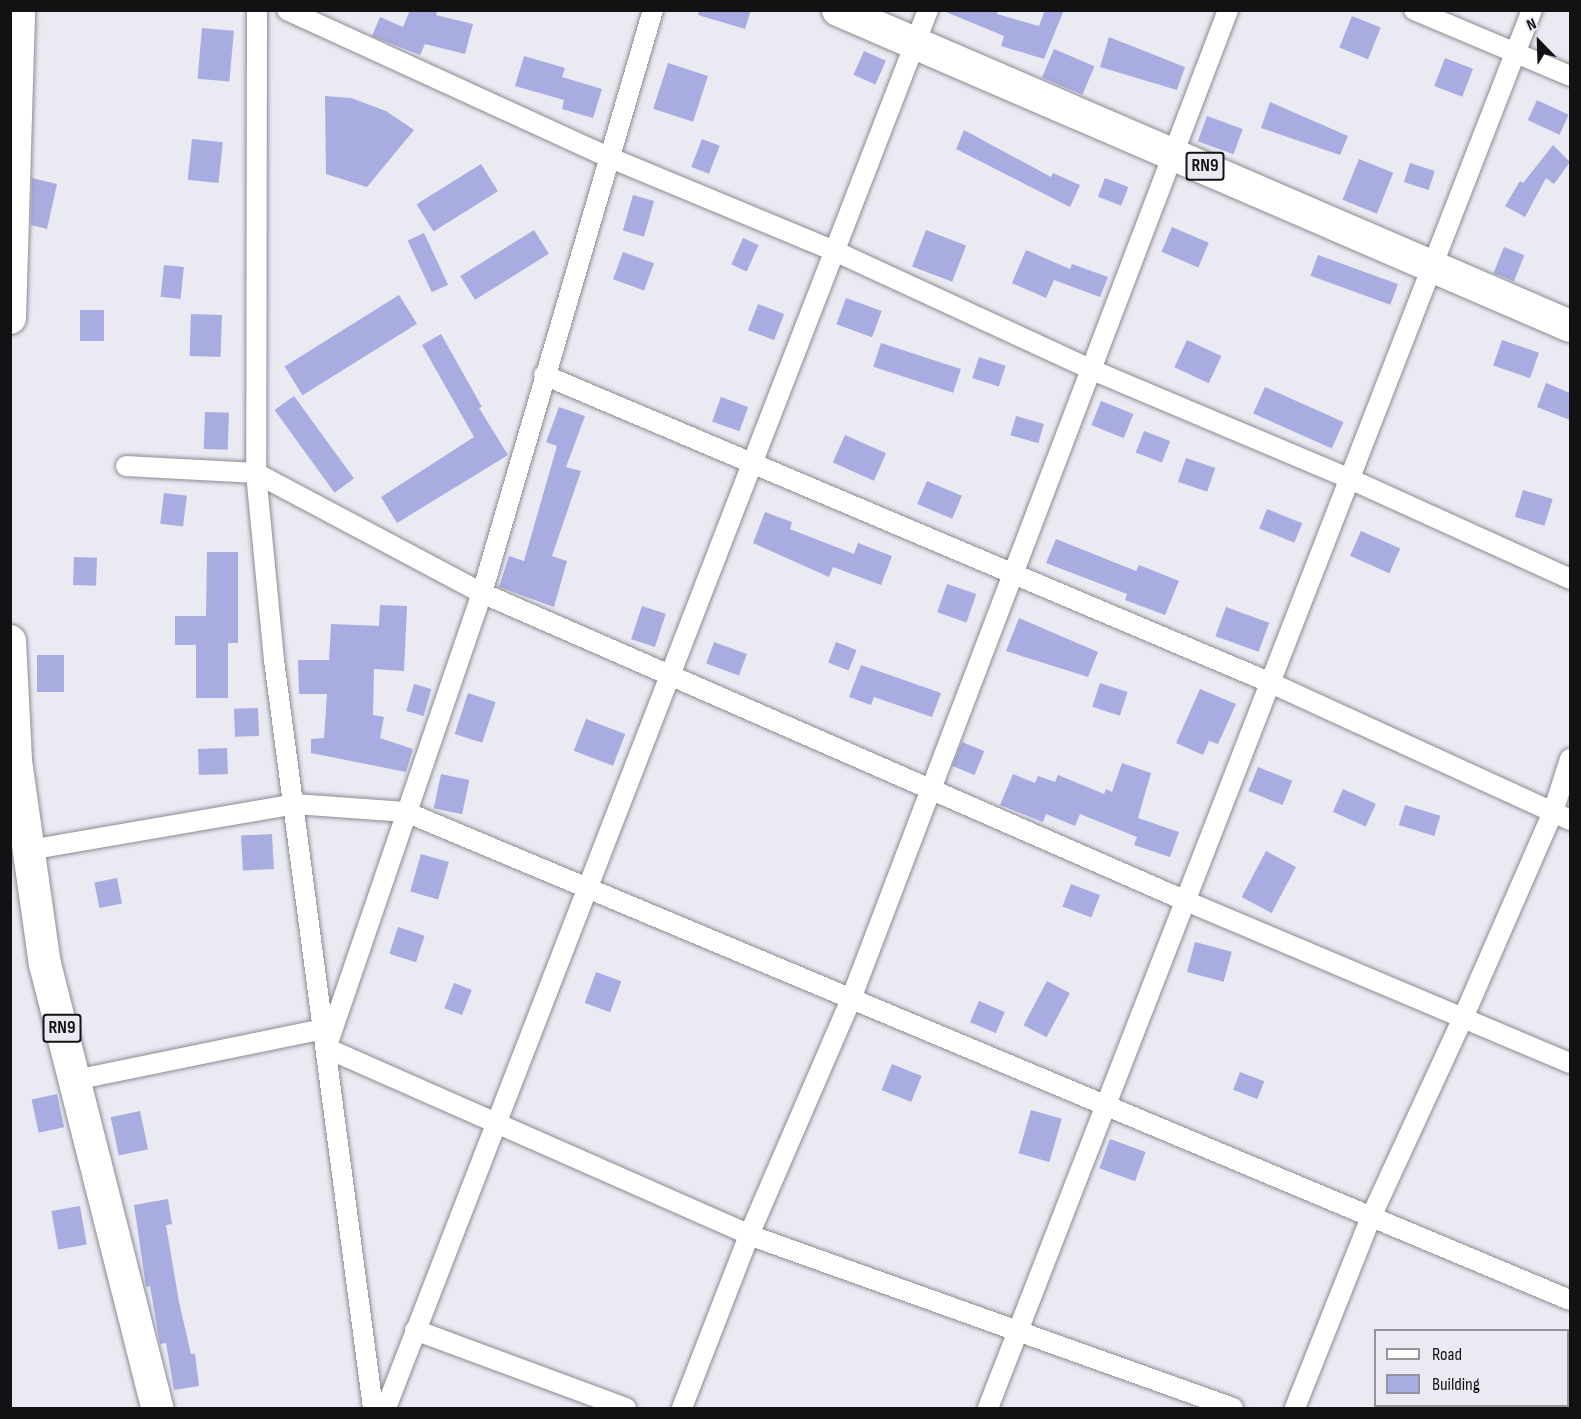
<!DOCTYPE html>
<html>
<head>
<meta charset="utf-8">
<style>
	body { margin:0 }
	#map { position:relative; width:1581px; height:1419px; overflow:hidden; background:#eaeaf3; font-family:"Sofia Sans Condensed",sans-serif }
	div>[style] { position:absolute }
	[style*='--x'] { left:calc(var(--x)*1px); top:calc(var(--y)*1px); width:calc(var(--w)*1px); rotate:calc(var(--a)*1deg) }
	.building>* { inset:0; background:#a9ace1; transform-origin:0 0 }
	.roads { filter:drop-shadow(0 0 2px #8a8b93) drop-shadow(0 0 2px #8a8b93) }
	.minor>* { height:20px; margin:-10px; padding:0 10px; transform-origin:10px; border-radius:10px; background:#fff }
	.primary>* { height:32px; margin:-16px; padding:0 16px; transform-origin:16px; border-radius:16px; background:#fff }
	span { translate:-50% -50%; white-space:nowrap; text-align:center; line-height:1.15; -webkit-text-stroke:6px #eaeaf3; paint-order:stroke }
	.shield-label span { padding:2px 4px; background:#eaeaf3; border:2px solid; border-radius:4px; -webkit-text-stroke-width:0 }
	.shield-label { font-size:18px; color:#121215; font-weight:700 }
	.frame { position:absolute; inset:0; border:12px solid #121215; pointer-events:none }
	.legend { position:absolute; left:1374px; top:1329px; width:195px; height:78px; box-sizing:border-box; background:#eaeaf3; border:2px solid #94949a; margin:0; padding:8px 10px; list-style:none; font-size:18px; color:#121215 }
	.legend li { display:flex; align-items:center; gap:12px; height:30px }
	.legend b { width:30px; border:2px solid #94949a }
	.north { position:absolute; left:1509px; top:12px; width:60px; height:60px; -webkit-text-stroke:4px #eaeaf3; paint-order:stroke; rotate:337deg; font-size:16px; font-weight:700; line-height:24px; text-align:center; color:#121215 }
	.north::after { content:''; display:block; margin:auto; width:21px; height:27px; background:#121215; clip-path:polygon(50% 0,100% 100%,50% 72%,0 100%) }
</style>
</head>
<body>
<div id="map">
	<div class="building">
		<i style="clip-path:polygon(410px 10px,438px 10px,436px 15px,473px 24px,465px 54px,425px 44px,420px 55px,372px 36px,380px 17px,403px 27px)"></i>
		<i style="clip-path:polygon(699px 10px,751px 10px,745px 29px,698px 15px)"></i>
		<i style="clip-path:polygon(941px 10px,998px 10px,997px 14px,1039px 26px,1045px 10px,1064px 10px,1044px 59px,1001px 46px,1004px 36px)"></i>
		<i style="left:1352px;top:16px;width:31px;height:34px;rotate:22deg"></i>
		<i style="left:202px;top:28px;width:32px;height:51px;rotate:5deg"></i>
		<i style="clip-path:polygon(1109px 37px,1185px 67px,1177px 90px,1100px 67px)"></i>
		<i style="left:1054px;top:49px;width:44px;height:31px;rotate:23deg"></i>
		<i style="left:864px;top:51px;width:24px;height:26px;rotate:24deg"></i>
		<i style="clip-path:polygon(524px 56px,565px 68px,562px 77px,602px 89px,593px 118px,562px 109px,564px 100px,515px 86px)"></i>
		<i style="left:1445px;top:58px;width:30px;height:30px;rotate:21deg"></i>
		<i style="left:668px;top:63px;width:42px;height:48px;rotate:18deg"></i>
		<i style="clip-path:polygon(325px 96px,351px 98px,386px 111px,414px 130px,367px 187px,326px 174px)"></i>
		<i style="left:1537px;top:100px;width:35px;height:22px;rotate:25deg"></i>
		<i style="clip-path:polygon(1270px 102px,1348px 136px,1340px 155px,1261px 128px)"></i>
		<i style="left:1207px;top:116px;width:38px;height:27px;rotate:20deg"></i>
		<i style="clip-path:polygon(964px 130px,1051px 177px,1053px 173px,1080px 185px,1070px 207px,956px 149px)"></i>
		<i style="left:192px;top:139px;width:31px;height:41px;rotate:6deg"></i>
		<i style="left:702px;top:139px;width:19px;height:30px;rotate:21deg"></i>
		<i style="clip-path:polygon(1553px 145px,1570px 162px,1554px 184px,1546px 178px,1525px 217px,1505px 206px,1520px 181px,1523px 183px)"></i>
		<i style="left:1359px;top:159px;width:37px;height:44px;rotate:22deg"></i>
		<i style="left:1410px;top:163px;width:26px;height:20px;rotate:18deg"></i>
		<i style="left:481px;top:164px;width:32px;height:76px;rotate:58deg"></i>
		<i style="clip-path:polygon(32px 178px,57px 184px,47px 229px,31px 225px)"></i>
		<i style="left:1105px;top:178px;width:25px;height:20px;rotate:21deg"></i>
		<i style="left:633px;top:195px;width:22px;height:37px;rotate:16deg"></i>
		<i style="left:1172px;top:227px;width:40px;height:27px;rotate:23deg"></i>
		<i style="left:534px;top:230px;width:28px;height:87px;rotate:58deg"></i>
		<i style="left:926px;top:230px;width:43px;height:39px;rotate:21deg"></i>
		<i style="left:424px;top:233px;width:57px;height:18px;rotate:65deg"></i>
		<i style="left:743px;top:238px;width:17px;height:29px;rotate:24deg"></i>
		<i style="left:1504px;top:247px;width:22px;height:28px;rotate:22deg"></i>
		<i style="clip-path:polygon(1026px 250px,1070px 269px,1072px 264px,1108px 277px,1100px 297px,1054px 280px,1046px 298px,1012px 283px)"></i>
		<i style="left:623px;top:252px;width:33px;height:29px;rotate:20deg"></i>
		<i style="left:1318px;top:255px;width:85px;height:22px;rotate:20deg"></i>
		<i style="left:164px;top:265px;width:20px;height:32px;rotate:6deg"></i>
		<i style="left:399px;top:295px;width:34px;height:135px;rotate:58deg"></i>
		<i style="left:846px;top:298px;width:38px;height:28px;rotate:20deg"></i>
		<i style="left:758px;top:304px;width:28px;height:28px;rotate:21deg"></i>
		<i style="left:80px;top:310px;width:24px;height:31px"></i>
		<i style="left:191px;top:314px;width:31px;height:42px;rotate:2deg"></i>
		<i style="clip-path:polygon(441px 334px,482px 407px,479px 408px,508px 455px,397px 523px,381px 497px,474px 437px,422px 345px)"></i>
		<i style="left:1187px;top:340px;width:38px;height:30px;rotate:25deg"></i>
		<i style="left:1502px;top:340px;width:39px;height:27px;rotate:19deg"></i>
		<i style="left:881px;top:343px;width:84px;height:25px;rotate:18deg"></i>
		<i style="left:979px;top:357px;width:28px;height:22px;rotate:18deg"></i>
		<i style="clip-path:polygon(1546px 383px,1570px 393px,1570px 420px,1537px 407px)"></i>
		<i style="left:1265px;top:387px;width:86px;height:29px;rotate:24deg"></i>
		<i style="left:294px;top:396px;width:102px;height:24px;rotate:54deg"></i>
		<i style="left:721px;top:397px;width:29px;height:26px;rotate:20deg"></i>
		<i style="left:1101px;top:401px;width:35px;height:26px;rotate:22deg"></i>
		<i style="clip-path:polygon(559px 407px,585px 416px,566px 467px,581px 471px,552px 556px,567px 561px,554px 607px,499px 587px,509px 556px,524px 561px,557px 446px,546px 442px)"></i>
		<i style="left:205px;top:412px;width:24px;height:37px;rotate:2deg"></i>
		<i style="left:1016px;top:416px;width:29px;height:20px;rotate:16deg"></i>
		<i style="left:1144px;top:431px;width:28px;height:23px;rotate:21deg"></i>
		<i style="left:845px;top:435px;width:45px;height:30px;rotate:24deg"></i>
		<i style="left:1186px;top:458px;width:31px;height:25px;rotate:19deg"></i>
		<i style="left:927px;top:481px;width:38px;height:25px;rotate:23deg"></i>
		<i style="left:1523px;top:490px;width:31px;height:28px;rotate:17deg"></i>
		<i style="left:164px;top:493px;width:23px;height:31px;rotate:7deg"></i>
		<i style="left:1267px;top:509px;width:38px;height:21px;rotate:22deg"></i>
		<i style="clip-path:polygon(765px 512px,792px 522px,790px 529px,854px 554px,858px 543px,892px 556px,881px 585px,833px 567px,829px 577px,753px 543px)"></i>
		<i style="left:1361px;top:531px;width:43px;height:27px;rotate:24deg"></i>
		<i style="clip-path:polygon(1056px 539px,1136px 571px,1139px 565px,1179px 581px,1165px 615px,1125px 600px,1127px 594px,1046px 563px)"></i>
		<i style="clip-path:polygon(207px 552px,238px 552px,238px 643px,228px 643px,228px 698px,196px 698px,196px 645px,175px 645px,175px 616px,206px 616px)"></i>
		<i style="left:74px;top:557px;width:23px;height:28px;rotate:2deg"></i>
		<i style="left:947px;top:584px;width:31px;height:30px;rotate:19deg"></i>
		<i style="clip-path:polygon(380px 605px,407px 606px,404px 671px,374px 669px,373px 715px,384px 717px,380px 738px,413px 749px,406px 772px,311px 753px,311px 739px,324px 738px,327px 694px,299px 694px,298px 660px,329px 660px,331px 624px,379px 626px)"></i>
		<i style="left:642px;top:606px;width:25px;height:35px;rotate:18deg"></i>
		<i style="left:1226px;top:607px;width:46px;height:31px;rotate:20deg"></i>
		<i style="clip-path:polygon(1019px 618px,1098px 652px,1088px 677px,1006px 651px)"></i>
		<i style="left:714px;top:642px;width:35px;height:23px;rotate:20deg"></i>
		<i style="left:836px;top:642px;width:22px;height:22px;rotate:21deg"></i>
		<i style="left:37px;top:655px;width:27px;height:37px"></i>
		<i style="clip-path:polygon(861px 665px,941px 693px,932px 717px,874px 697px,871px 705px,849px 697px)"></i>
		<i style="left:1100px;top:683px;width:29px;height:25px;rotate:18deg"></i>
		<i style="left:414px;top:684px;width:18px;height:28px;rotate:16deg"></i>
		<i style="clip-path:polygon(1200px 689px,1236px 704px,1218px 744px,1209px 741px,1203px 755px,1176px 743px)"></i>
		<i style="left:468px;top:693px;width:29px;height:43px;rotate:18deg"></i>
		<i style="left:258px;top:708px;width:28px;height:24px;rotate:88deg"></i>
		<i style="left:586px;top:719px;width:42px;height:34px;rotate:21deg"></i>
		<i style="left:962px;top:742px;width:24px;height:26px;rotate:22deg"></i>
		<i style="left:227px;top:748px;width:26px;height:29px;rotate:88deg"></i>
		<i style="clip-path:polygon(1122px 763px,1151px 773px,1138px 818px,1179px 832px,1170px 857px,1134px 845px,1137px 837px,1080px 814px,1075px 826px,1046px 814px,1043px 822px,1000px 805px,1013px 774px,1035px 783px,1038px 776px,1055px 782px,1058px 775px,1104px 794px,1106px 789px,1112px 792px)"></i>
		<i style="left:1258px;top:767px;width:37px;height:26px;rotate:22deg"></i>
		<i style="left:441px;top:774px;width:29px;height:35px;rotate:12deg"></i>
		<i style="left:1343px;top:789px;width:36px;height:25px;rotate:24deg"></i>
		<i style="left:1405px;top:805px;width:37px;height:21px;rotate:17deg"></i>
		<i style="left:272px;top:834px;width:35px;height:31px;rotate:87deg"></i>
		<i style="left:1266px;top:851px;width:34px;height:52px;rotate:28deg"></i>
		<i style="left:421px;top:854px;width:29px;height:39px;rotate:16deg"></i>
		<i style="left:117px;top:878px;width:26px;height:23px;rotate:79deg"></i>
		<i style="left:1071px;top:884px;width:31px;height:24px;rotate:21deg"></i>
		<i style="left:398px;top:927px;width:28px;height:28px;rotate:18deg"></i>
		<i style="left:1195px;top:942px;width:38px;height:31px;rotate:15deg"></i>
		<i style="left:596px;top:972px;width:27px;height:33px;rotate:20deg"></i>
		<i style="left:1047px;top:981px;width:26px;height:50px;rotate:28deg"></i>
		<i style="left:454px;top:983px;width:19px;height:27px;rotate:21deg"></i>
		<i style="left:979px;top:1001px;width:28px;height:23px;rotate:23deg"></i>
		<i style="left:892px;top:1064px;width:32px;height:28px;rotate:22deg"></i>
		<i style="left:1240px;top:1072px;width:26px;height:19px;rotate:21deg"></i>
		<i style="left:57px;top:1094px;width:34px;height:26px;rotate:78deg"></i>
		<i style="left:1031px;top:1110px;width:32px;height:45px;rotate:16deg"></i>
		<i style="left:140px;top:1111px;width:39px;height:30px;rotate:78deg"></i>
		<i style="left:1110px;top:1139px;width:38px;height:31px;rotate:20deg"></i>
		<i style="clip-path:polygon(168px 1199px,172px 1224px,166px 1225px,179px 1302px,191px 1354px,195px 1354px,199px 1386px,174px 1390px,166px 1343px,160px 1344px,150px 1286px,146px 1287px,134px 1205px)"></i>
		<i style="left:80px;top:1206px;width:39px;height:29px;rotate:80deg"></i>
	</div>
	<div class="roads">
		<div class="minor">
			<i style="--x:257;--y:10;--w:463;--a:90.1"></i>
			<i style="--x:256;--y:473;--w:188;--a:84.5"></i>
			<i style="--x:274;--y:660;--w:755;--a:82.46"></i>
			<i style="--x:287;--y:10;--w:356;--a:24.6"></i>
			<i style="--x:611;--y:158;--w:245;--a:22.6"></i>
			<i style="--x:837;--y:252;--w:279;--a:24.8"></i>
			<i style="--x:1090;--y:369;--w:282;--a:22.9"></i>
			<i style="--x:1350;--y:479;--w:242;--a:24.4"></i>
			<i style="--x:653;--y:10;--w:608;--a:106.35"></i>
			<i style="--x:482;--y:593;--w:481;--a:108.9"></i>
			<i style="--x:326;--y:1048;--w:462;--a:23.8"></i>
			<i style="--x:749;--y:1235;--w:514;--a:19.67"></i>
			<i style="--x:1414;--y:10;--w:169;--a:22.9"></i>
			<i style="--x:544;--y:375;--w:790;--a:22.96"></i>
			<i style="--x:1271;--y:683;--w:329;--a:24.6"></i>
			<i style="--x:126;--y:466;--w:130;--a:3.1"></i>
			<i style="--x:256;--y:473;--w:256;--a:28"></i>
			<i style="--x:482;--y:593;--w:768;--a:23.63"></i>
			<i style="--x:1186;--y:901;--w:417;--a:22.9"></i>
			<i style="--x:29;--y:850;--w:270;--a:-9.8"></i>
			<i style="--x:295;--y:804;--w:111;--a:4.1"></i>
			<i style="--x:406;--y:812;--w:1262;--a:22.75"></i>
			<i style="--x:75;--y:1080;--w:253;--a:-11.6"></i>
			<i style="--x:415;--y:1330;--w:225;--a:20.3"></i>
			<i style="--x:386;--y:1408;--w:1499;--a:-68.81"></i>
			<i style="--x:682;--y:1408;--w:186;--a:-68.8"></i>
			<i style="--x:749;--y:1235;--w:257;--a:-66.6"></i>
			<i style="--x:851;--y:999;--w:1058;--a:-69.13"></i>
			<i style="--x:988;--y:1408;--w:1500;--a:-68.74"></i>
			<i style="--x:1295;--y:1408;--w:206;--a:-68.3"></i>
			<i style="--x:1371;--y:1217;--w:219;--a:-65.2"></i>
			<i style="--x:1463;--y:1018;--w:225;--a:-66.4"></i>
			<i style="--x:1553;--y:812;--w:56;--a:-72.2"></i>
		</div>
		<div class="primary">
			<i style="--x:838;--y:10;--w:797;--a:23.35"></i>
			<i style="--x:10;--y:318;--w:308;--a:-88.3"></i>
			<i style="--x:10;--y:641;--w:120;--a:87.1"></i>
			<i style="--x:16;--y:761;--w:205;--a:81.9"></i>
			<i style="--x:45;--y:964;--w:458;--a:75.8"></i>
		</div>
	</div>
	<div class="shield-label">
		<span style="left:1205px;top:166px">RN9</span>
		<span style="left:62px;top:1028px">RN9</span>
	</div>
	<div class="frame"></div>
	<ul class="legend">
	<li><b style="height:8px;background:#fff"></b>Road</li>
	<li><b style="height:16px;background:#a9ace1"></b>Building</li>
	</ul>
	<div class="north">N</div>
</div>
</body>
</html>
